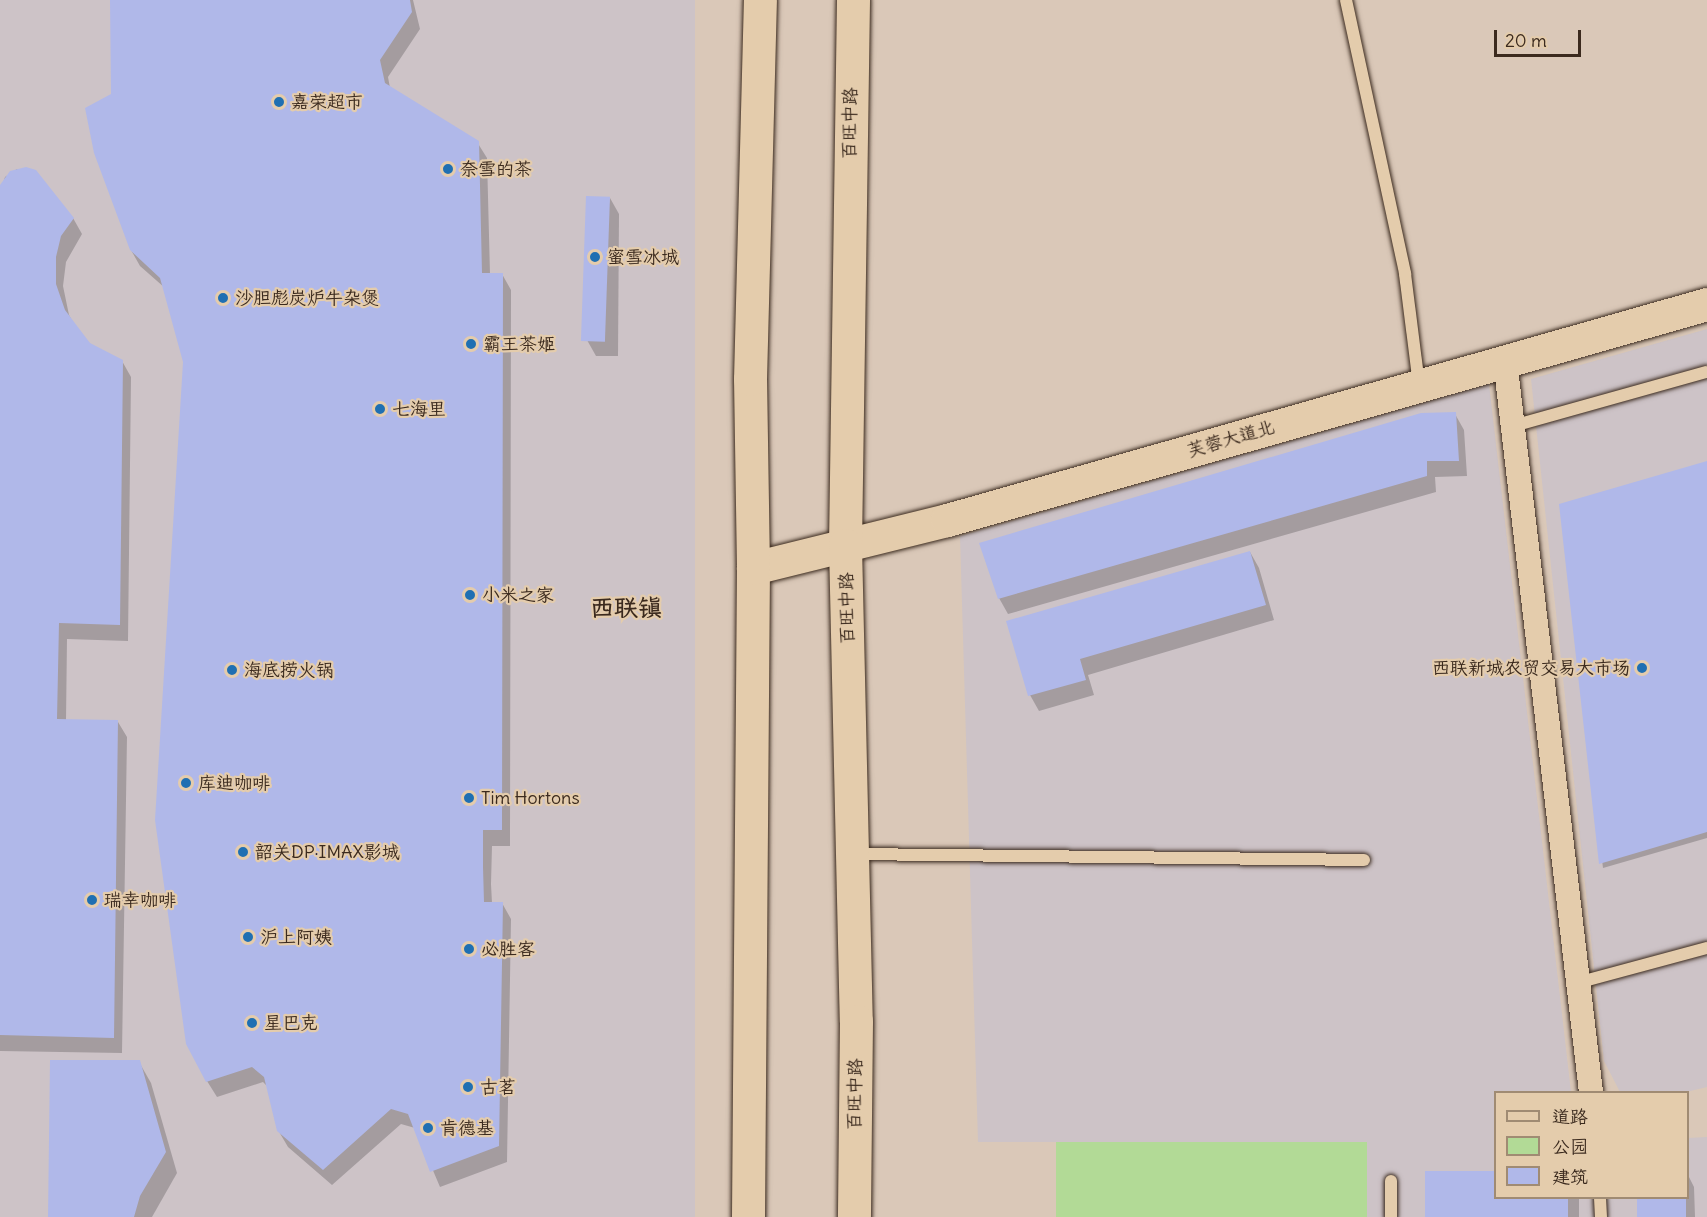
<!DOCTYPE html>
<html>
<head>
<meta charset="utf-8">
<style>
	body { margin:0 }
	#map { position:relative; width:1707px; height:1217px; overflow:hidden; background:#dac8b8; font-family:Delius,"LXGW WenKai TC",sans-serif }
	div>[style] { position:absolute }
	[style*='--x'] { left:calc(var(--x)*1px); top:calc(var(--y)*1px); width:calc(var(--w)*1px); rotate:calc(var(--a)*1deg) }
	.built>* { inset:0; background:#cdc3c7; transform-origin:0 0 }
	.green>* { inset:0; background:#b2da96; transform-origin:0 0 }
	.shadow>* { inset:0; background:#0003 }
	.building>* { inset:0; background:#b0b8e9; transform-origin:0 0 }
	.roads { filter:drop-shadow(0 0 2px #3b2a1e) drop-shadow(0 0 2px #3b2a1e) }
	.service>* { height:12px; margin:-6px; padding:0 6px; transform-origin:6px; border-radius:6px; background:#e4ccac }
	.minor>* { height:24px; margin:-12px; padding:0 12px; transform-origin:12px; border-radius:12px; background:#e4ccac }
	.secondary>* { height:33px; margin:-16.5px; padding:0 16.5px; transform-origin:16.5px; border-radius:16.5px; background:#e4ccac }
	.primary>* { height:33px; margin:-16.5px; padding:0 16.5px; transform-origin:16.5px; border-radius:16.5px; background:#e4ccac }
	.dots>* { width:16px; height:16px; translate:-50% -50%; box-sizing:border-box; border:3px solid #e4ccac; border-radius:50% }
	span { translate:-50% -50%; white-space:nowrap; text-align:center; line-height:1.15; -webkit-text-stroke:4.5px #e4ccac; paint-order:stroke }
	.poi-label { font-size:18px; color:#3b2a1e }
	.left { translate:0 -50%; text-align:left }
	.right { translate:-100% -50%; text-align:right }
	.street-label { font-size:18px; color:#3b2a1e }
	.district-label { font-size:24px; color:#3b2a1e; font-weight:700 }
	.legend { position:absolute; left:1494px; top:1091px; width:195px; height:108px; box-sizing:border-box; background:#e4ccac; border:2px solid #a08b73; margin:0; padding:8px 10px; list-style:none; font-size:18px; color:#3b2a1e }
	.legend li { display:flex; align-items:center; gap:12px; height:30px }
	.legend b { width:30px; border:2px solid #a08b73 }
	.scale { position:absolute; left:1494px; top:30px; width:87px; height:27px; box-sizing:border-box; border:3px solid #3b2a1e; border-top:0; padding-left:8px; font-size:18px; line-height:21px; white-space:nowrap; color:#3b2a1e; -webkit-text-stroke:4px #e4ccac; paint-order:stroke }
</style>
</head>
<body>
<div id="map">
	<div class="built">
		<i style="left:0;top:0;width:695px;height:1217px"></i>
		<i style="clip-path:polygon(1707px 329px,1707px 1087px,1686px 1092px,1620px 1092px,1604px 1061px,1531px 379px)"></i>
		<i style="clip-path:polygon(1489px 384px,1571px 1092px,1496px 1092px,1496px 1198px,1688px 1198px,1688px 1138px,1707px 1137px,1707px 1217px,1057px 1217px,1056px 1142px,978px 1142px,960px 536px)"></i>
	</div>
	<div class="green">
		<i style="left:1056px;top:1142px;width:311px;height:75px"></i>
	</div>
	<div class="shadow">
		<i style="clip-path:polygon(111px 0,413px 0,420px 29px,388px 77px,390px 88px,477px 142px,487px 158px,490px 274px,502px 274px,511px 290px,510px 846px,492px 846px,491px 884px,492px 903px,502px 903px,511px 919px,507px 1162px,440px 1187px,415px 1128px,401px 1124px,332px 1185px,288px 1147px,278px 1130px,268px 1087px,263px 1082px,217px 1097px,207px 1081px,185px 361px,165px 288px,140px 266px,131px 250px,112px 95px)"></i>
		<i style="clip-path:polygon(17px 169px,73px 218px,82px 234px,66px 262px,63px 286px,69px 315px,80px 335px,100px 352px,122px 361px,131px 377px,128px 641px,67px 639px,66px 721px,118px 722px,127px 737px,122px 1053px,0 1051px,1px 190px,5px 177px)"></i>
		<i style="clip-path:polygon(610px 198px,619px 214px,618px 356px,596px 356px,587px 340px)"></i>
		<i style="clip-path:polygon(1455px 414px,1464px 430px,1467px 476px,1435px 477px,1436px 492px,1008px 614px,999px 598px)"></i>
		<i style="clip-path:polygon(1707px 462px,1707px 838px,1603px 868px,1560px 505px)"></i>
		<i style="clip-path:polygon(1250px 552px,1259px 568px,1274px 620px,1088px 675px,1094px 695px,1039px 711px,1030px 695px,1008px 622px)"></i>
		<i style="clip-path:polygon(139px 1062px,151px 1083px,177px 1173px,152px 1217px,50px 1217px)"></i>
		<i style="clip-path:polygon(1688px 1175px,1694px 1187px,1695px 1217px,1639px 1217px,1639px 1198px,1688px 1198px)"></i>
		<i style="clip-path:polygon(1496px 1198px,1579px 1198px,1579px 1217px,1427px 1217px)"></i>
	</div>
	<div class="building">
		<i style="clip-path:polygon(110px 0,410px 0,412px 12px,380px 60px,385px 83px,479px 141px,482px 273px,503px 273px,502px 830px,483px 830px,483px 867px,484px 902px,503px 902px,499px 1146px,430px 1172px,408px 1114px,391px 1109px,323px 1170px,277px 1131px,264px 1077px,252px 1067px,206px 1082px,186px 1044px,155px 820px,183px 362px,160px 278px,130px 250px,94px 153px,85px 108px,111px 94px)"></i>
		<i style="clip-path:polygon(26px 167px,36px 170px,74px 218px,61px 236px,56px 257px,56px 284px,65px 310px,90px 343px,123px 360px,120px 625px,59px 623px,57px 719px,118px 720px,114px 1038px,0 1035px,0 185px,10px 171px)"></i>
		<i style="left:586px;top:196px;width:24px;height:145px;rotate:2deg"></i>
		<i style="clip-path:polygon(1456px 412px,1459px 461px,1427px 461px,1427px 476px,998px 599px,979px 543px,1421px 413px)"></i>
		<i style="clip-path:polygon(1707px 461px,1707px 832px,1599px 864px,1559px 504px)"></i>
		<i style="clip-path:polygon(1250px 551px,1266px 605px,1080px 659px,1086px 680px,1028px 696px,1006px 621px)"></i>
		<i style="clip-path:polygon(50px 1060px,140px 1060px,166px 1152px,140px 1196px,134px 1217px,48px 1217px)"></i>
		<i style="clip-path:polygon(1425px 1171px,1496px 1171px,1496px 1198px,1568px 1198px,1568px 1217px,1425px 1217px)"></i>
		<i style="left:1637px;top:1198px;width:49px;height:19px"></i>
	</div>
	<div class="roads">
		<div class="service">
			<i style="--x:1346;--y:0;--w:280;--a:77.8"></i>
			<i style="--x:1405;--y:274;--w:112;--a:82.8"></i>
			<i style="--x:1513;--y:426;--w:201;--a:-15.6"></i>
			<i style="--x:854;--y:854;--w:510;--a:0.67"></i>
			<i style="--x:1577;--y:983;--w:135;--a:-15.1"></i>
			<i style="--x:1391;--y:1181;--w:36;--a:90"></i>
			<i style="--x:1600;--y:1198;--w:19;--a:87"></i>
		</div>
		<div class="minor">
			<i style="--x:1505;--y:360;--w:737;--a:83.3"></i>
		</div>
		<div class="secondary">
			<i style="--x:753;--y:568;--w:200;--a:-13.9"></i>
			<i style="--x:947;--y:520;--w:790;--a:-15.87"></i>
		</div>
		<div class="primary">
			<i style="--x:853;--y:0;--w:545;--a:90.84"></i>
			<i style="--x:845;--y:545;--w:476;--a:88.7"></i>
			<i style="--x:856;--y:1021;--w:196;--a:90.6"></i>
			<i style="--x:748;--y:1217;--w:649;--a:-89.56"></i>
			<i style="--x:753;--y:568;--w:189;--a:-90.9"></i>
			<i style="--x:750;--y:379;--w:379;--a:-88.5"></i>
		</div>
	</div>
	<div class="dots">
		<i style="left:279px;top:102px;background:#1f6fb2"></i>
		<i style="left:448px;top:169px;background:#1f6fb2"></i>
		<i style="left:595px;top:257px;background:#1f6fb2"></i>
		<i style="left:223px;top:298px;background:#1f6fb2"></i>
		<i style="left:471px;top:344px;background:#1f6fb2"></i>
		<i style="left:380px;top:409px;background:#1f6fb2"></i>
		<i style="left:470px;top:595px;background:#1f6fb2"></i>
		<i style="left:1642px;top:668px;background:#1f6fb2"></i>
		<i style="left:232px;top:670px;background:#1f6fb2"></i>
		<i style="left:186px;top:783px;background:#1f6fb2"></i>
		<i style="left:469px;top:798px;background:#1f6fb2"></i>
		<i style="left:243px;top:852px;background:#1f6fb2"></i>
		<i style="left:92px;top:900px;background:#1f6fb2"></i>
		<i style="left:248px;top:937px;background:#1f6fb2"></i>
		<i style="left:469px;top:949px;background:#1f6fb2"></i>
		<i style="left:252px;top:1023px;background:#1f6fb2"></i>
		<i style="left:468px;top:1087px;background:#1f6fb2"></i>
		<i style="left:428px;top:1128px;background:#1f6fb2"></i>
	</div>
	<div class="poi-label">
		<span class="left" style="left:291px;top:102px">嘉荣超市</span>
		<span class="left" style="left:460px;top:169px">奈雪的茶</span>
		<span class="left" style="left:607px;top:257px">蜜雪冰城</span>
		<span class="left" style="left:235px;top:298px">沙胆彪炭炉牛杂煲</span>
		<span class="left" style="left:483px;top:344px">霸王茶姬</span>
		<span class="left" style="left:392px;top:409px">七海里</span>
		<span class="left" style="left:482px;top:595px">小米之家</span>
		<span class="right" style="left:1630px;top:668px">西联新城农贸交易大市场</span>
		<span class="left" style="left:244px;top:670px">海底捞火锅</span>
		<span class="left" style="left:198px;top:783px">库迪咖啡</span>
		<span class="left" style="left:481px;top:798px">Tim Hortons</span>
		<span class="left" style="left:255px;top:852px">韶关DP·IMAX影城</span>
		<span class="left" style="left:104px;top:900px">瑞幸咖啡</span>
		<span class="left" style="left:260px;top:937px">沪上阿姨</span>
		<span class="left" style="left:481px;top:949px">必胜客</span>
		<span class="left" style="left:264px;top:1023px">星巴克</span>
		<span class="left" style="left:480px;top:1087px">古茗</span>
		<span class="left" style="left:440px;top:1128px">肯德基</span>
	</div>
	<div class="street-label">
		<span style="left:850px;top:123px;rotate:-89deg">百旺中路</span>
		<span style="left:1231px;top:439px;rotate:-16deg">芙蓉大道北</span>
		<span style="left:847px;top:608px;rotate:-91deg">百旺中路</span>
		<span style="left:855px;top:1094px;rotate:-89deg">百旺中路</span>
	</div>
	<div class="district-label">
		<span style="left:626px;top:608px">西联镇</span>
	</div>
	<ul class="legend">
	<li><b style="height:8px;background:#e4ccac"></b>道路</li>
	<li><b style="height:16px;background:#b2da96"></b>公园</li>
	<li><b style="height:16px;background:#b0b8e9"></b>建筑</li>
	</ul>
	<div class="scale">20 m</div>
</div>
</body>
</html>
